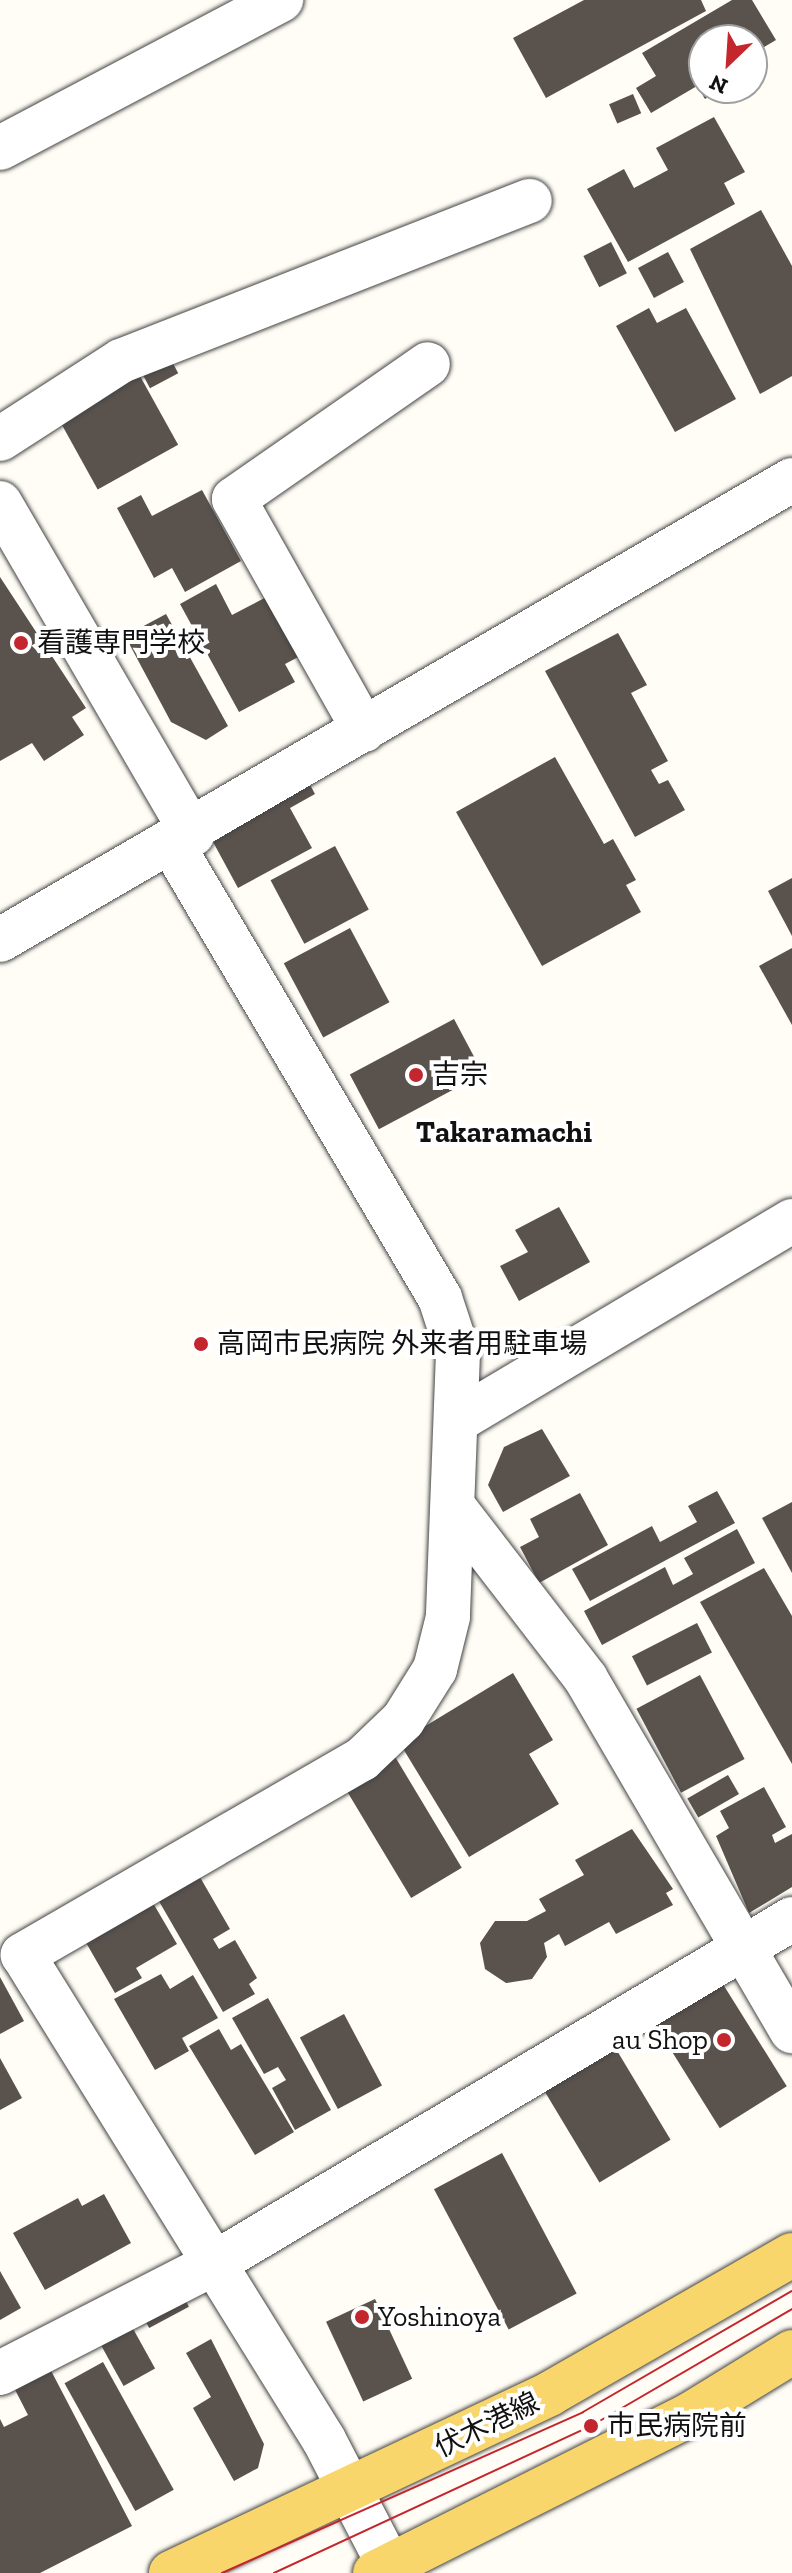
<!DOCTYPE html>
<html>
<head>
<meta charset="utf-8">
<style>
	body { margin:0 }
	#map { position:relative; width:792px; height:2573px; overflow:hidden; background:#fffdf5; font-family:"Zilla Slab","Noto Sans JP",serif }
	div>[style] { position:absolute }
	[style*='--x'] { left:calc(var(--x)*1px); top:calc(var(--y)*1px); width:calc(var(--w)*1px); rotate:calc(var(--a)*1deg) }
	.building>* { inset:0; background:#5a524d; transform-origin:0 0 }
	.roads { filter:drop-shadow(0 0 2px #444) drop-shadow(0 0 2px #444) }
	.minor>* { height:44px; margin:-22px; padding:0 22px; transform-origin:22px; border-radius:22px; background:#fff }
	.major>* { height:44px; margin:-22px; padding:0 22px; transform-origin:22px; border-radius:22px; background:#f9d66b }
	.tram>* { height:2px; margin:-1px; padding:0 1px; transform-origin:1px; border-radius:1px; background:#c4262e }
	.dots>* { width:22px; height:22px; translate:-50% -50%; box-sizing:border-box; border:4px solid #fff; border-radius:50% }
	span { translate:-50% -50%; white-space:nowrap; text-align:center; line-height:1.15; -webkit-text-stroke:8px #fff; paint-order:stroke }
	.poi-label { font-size:28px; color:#111 }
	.left { translate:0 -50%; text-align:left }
	.right { translate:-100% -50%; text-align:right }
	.street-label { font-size:28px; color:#111 }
	.neighbourhood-label { font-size:30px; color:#111; font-weight:700 }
	.north { position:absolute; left:688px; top:24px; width:80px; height:80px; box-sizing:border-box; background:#fff; border:2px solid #a0a0a0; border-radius:50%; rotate:205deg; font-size:22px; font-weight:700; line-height:32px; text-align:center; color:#111 }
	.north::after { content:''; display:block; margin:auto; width:28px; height:36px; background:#c4262e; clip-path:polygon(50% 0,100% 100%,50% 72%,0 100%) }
</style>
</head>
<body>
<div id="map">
	<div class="building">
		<i style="clip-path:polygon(584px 0,701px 0,706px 11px,546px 98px,513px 38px)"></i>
		<i style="clip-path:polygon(732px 0,752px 0,776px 40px,752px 54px,752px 40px,704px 40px,704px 88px,723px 88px,705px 99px,697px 86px,651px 113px,636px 88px,656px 76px,642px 53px)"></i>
		<i style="left:633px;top:94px;width:21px;height:26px;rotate:67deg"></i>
		<i style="clip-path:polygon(714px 117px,745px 172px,724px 183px,735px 204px,628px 262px,587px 189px,624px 169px,634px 188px,668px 170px,656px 148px)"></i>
		<i style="clip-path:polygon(761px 210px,792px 266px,792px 376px,760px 394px,690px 249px)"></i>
		<i style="left:611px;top:242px;width:35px;height:31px;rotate:63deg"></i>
		<i style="left:668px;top:252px;width:34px;height:34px;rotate:62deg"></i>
		<i style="clip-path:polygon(649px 308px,657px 323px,686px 308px,736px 399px,675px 432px,616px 326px)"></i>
		<i style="left:159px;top:337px;width:41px;height:32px;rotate:62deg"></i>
		<i style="left:135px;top:367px;width:89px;height:92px;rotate:61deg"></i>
		<i style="clip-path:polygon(202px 490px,241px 561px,185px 592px,172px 568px,154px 578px,117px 508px,141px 495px,152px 516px)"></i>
		<i style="clip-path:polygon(0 577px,86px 708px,72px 717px,84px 735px,44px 761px,32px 743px,0 761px)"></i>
		<i style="clip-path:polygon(216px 584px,232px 615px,274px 593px,306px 653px,285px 664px,295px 682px,239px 712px,180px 604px)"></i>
		<i style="clip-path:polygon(166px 614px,228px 726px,206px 740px,171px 722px,125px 636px)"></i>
		<i style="clip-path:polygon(618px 633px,647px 685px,631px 693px,668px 761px,651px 770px,659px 784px,668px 780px,685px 810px,635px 837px,545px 671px)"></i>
		<i style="clip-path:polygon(293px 753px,315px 794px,290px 808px,312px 848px,238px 888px,206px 829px)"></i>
		<i style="clip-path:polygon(555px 757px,604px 844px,613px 839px,636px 880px,626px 885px,641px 912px,542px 966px,456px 812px)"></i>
		<i style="left:335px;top:846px;width:72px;height:73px;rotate:62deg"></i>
		<i style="clip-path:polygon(792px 878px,792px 936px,768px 891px)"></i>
		<i style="left:350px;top:928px;width:84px;height:75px;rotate:62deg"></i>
		<i style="clip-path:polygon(792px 948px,792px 1025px,759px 966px)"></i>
		<i style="left:454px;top:1019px;width:62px;height:118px;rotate:62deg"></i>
		<i style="clip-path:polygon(559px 1207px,590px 1262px,519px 1301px,500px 1266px,528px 1252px,515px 1230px)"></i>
		<i style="clip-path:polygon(542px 1429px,570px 1476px,503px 1512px,488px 1485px,504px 1447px)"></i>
		<i style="clip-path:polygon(717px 1491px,735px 1523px,590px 1601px,572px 1569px,652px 1526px,660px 1542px,697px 1522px,688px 1506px)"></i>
		<i style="clip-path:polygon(580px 1493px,608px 1545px,539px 1583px,520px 1547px,539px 1537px,530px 1519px)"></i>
		<i style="clip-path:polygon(792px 1502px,792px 1573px,762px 1518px)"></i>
		<i style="clip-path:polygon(737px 1529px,755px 1563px,602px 1645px,584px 1611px,665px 1567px,673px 1585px,693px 1574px,684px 1558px)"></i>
		<i style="clip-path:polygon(764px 1568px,792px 1616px,792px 1764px,700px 1602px)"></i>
		<i style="left:697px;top:1623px;width:33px;height:73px;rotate:63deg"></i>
		<i style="clip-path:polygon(513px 1673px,553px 1740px,529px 1754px,559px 1804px,469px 1857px,399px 1742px)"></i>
		<i style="left:700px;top:1675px;width:95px;height:72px;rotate:62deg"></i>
		<i style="left:385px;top:1740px;width:149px;height:59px;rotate:59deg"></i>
		<i style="left:728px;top:1775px;width:22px;height:47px;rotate:60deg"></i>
		<i style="clip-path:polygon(764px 1787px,786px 1827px,772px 1835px,775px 1843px,792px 1834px,792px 1887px,749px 1913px,716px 1836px,729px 1828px,720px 1811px)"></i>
		<i style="clip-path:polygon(632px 1829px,673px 1889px,666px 1893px,673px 1905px,616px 1934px,609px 1922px,565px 1946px,559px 1934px,544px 1943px,547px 1957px,532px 1979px,506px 1983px,485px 1969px,480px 1943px,495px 1921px,527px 1921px,546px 1911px,539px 1899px,584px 1875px,575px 1860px)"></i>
		<i style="clip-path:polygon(186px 1853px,230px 1929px,213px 1939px,219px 1949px,235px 1940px,257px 1978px,249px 1984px,255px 1994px,223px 2012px,145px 1877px)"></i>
		<i style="clip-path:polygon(139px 1879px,177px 1944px,136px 1968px,142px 1978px,115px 1993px,77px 1927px)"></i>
		<i style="left:711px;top:1965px;width:143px;height:79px;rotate:58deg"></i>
		<i style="clip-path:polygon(161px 1974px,170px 1989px,193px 1975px,218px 2018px,182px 2038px,189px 2051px,155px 2070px,114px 1999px)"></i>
		<i style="clip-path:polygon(0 1977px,24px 2021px,0 2034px)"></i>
		<i style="clip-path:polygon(268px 1998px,331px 2110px,295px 2130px,272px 2088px,286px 2080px,278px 2067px,264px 2074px,232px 2018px)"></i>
		<i style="left:344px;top:2014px;width:81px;height:50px;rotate:62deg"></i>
		<i style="clip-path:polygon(219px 2029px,231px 2050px,241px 2044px,294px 2132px,255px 2155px,189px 2046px)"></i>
		<i style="left:616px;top:2049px;width:106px;height:83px;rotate:59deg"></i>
		<i style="clip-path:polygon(0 2058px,22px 2098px,0 2110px)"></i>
		<i style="left:502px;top:2153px;width:159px;height:77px;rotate:62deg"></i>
		<i style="clip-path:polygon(104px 2194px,131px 2243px,45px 2290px,13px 2233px,78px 2198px,82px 2206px)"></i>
		<i style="clip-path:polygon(0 2271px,21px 2308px,0 2320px)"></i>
		<i style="left:180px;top:2290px;width:19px;height:45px;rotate:62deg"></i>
		<i style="left:375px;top:2299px;width:88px;height:54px;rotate:65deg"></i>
		<i style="left:126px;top:2316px;width:60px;height:36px;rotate:61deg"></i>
		<i style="clip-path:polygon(211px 2339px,264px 2444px,258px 2468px,234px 2481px,193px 2408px,211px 2397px,186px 2353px)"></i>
		<i style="clip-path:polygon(46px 2361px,132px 2526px,40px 2573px,0 2573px,0 2419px,4px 2427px,28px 2415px,10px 2380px)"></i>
		<i style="left:103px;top:2362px;width:146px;height:44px;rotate:61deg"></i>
	</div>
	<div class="roads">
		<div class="minor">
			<i style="--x:0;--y:148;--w:318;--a:-27.8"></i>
			<i style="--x:0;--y:439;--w:144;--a:-32.8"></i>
			<i style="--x:121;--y:361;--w:439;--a:-21.4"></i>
			<i style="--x:0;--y:503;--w:383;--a:59.8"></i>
			<i style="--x:364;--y:730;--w:265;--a:-119.4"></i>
			<i style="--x:234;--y:499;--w:236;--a:-34.8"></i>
			<i style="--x:173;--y:846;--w:525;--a:59.43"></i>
			<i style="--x:440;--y:1298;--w:58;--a:71.9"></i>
			<i style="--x:458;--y:1353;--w:264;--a:92.2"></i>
			<i style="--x:448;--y:1617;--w:54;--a:104"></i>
			<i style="--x:435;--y:1669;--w:60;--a:122.1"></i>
			<i style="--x:403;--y:1720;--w:57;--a:136.4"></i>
			<i style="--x:362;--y:1759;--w:392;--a:150"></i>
			<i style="--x:23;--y:1955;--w:571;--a:58.18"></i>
			<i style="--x:324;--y:2440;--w:150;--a:62.6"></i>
			<i style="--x:0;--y:940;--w:916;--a:-30.15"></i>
			<i style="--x:458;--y:1420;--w:389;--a:-30.8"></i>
			<i style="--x:453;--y:1506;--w:218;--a:52.4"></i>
			<i style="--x:586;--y:1679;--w:408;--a:59.7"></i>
			<i style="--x:0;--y:2373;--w:242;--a:-27.1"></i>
			<i style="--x:215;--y:2263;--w:672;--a:-30.8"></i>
		</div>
		<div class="major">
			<i style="--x:171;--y:2573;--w:420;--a:-25.3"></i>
			<i style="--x:551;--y:2393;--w:278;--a:-29.8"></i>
			<i style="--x:375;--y:2573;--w:354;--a:-26.7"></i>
			<i style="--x:691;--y:2414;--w:119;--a:-31.5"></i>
		</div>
	</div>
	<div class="tram">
		<i style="--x:222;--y:2573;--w:395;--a:-24"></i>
		<i style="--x:583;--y:2412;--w:241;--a:-30.1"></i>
		<i style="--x:274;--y:2573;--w:349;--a:-24.9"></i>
		<i style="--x:591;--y:2426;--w:233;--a:-30.2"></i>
	</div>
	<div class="dots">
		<i style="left:21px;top:643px;background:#c4262e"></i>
		<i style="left:416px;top:1075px;background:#c4262e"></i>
		<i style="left:201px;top:1344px;background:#c4262e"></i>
		<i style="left:724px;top:2040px;background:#c4262e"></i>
		<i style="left:362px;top:2317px;background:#c4262e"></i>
		<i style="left:591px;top:2426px;background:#c4262e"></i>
	</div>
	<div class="poi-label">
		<span class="left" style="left:37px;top:643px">看護専門学校</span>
		<span class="left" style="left:432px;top:1075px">吉宗</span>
		<span class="left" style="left:217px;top:1344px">高岡市民病院 外来者用駐車場</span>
		<span class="right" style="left:708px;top:2040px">au Shop</span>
		<span class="left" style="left:378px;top:2317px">Yoshinoya</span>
		<span class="left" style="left:607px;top:2426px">市民病院前</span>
	</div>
	<div class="street-label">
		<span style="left:487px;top:2425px;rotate:-26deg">伏木港線</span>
	</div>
	<div class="neighbourhood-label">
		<span style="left:504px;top:1132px">Takaramachi</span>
	</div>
	<div class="north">N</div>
</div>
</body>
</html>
